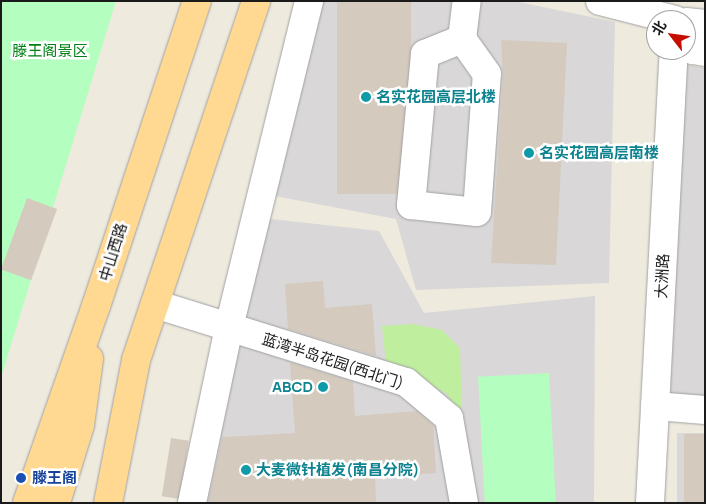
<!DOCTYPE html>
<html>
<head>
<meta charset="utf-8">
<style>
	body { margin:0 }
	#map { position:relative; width:706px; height:504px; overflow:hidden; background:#eeeade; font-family:Manrope,"Noto Sans SC",sans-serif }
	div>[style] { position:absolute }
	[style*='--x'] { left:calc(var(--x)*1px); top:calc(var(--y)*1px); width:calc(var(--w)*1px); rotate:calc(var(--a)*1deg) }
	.residential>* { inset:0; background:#d9d7d7; transform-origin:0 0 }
	.grass>* { inset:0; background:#bfee9e }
	.park>* { inset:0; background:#b4fec0; transform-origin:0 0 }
	.building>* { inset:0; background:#d4cabe; transform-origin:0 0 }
	.roads { filter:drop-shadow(0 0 1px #a1a1a1) drop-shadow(0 0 1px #a1a1a1) }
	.minor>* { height:28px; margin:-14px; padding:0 14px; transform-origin:14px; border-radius:14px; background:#fff }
	.major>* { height:28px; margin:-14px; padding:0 14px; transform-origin:14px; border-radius:14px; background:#ffd892 }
	.dots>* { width:14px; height:14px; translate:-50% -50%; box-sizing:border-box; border:2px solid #fff; border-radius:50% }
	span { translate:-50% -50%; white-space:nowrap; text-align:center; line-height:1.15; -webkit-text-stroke:5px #fff; paint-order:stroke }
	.park-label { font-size:15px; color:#018015 }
	.culture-label { font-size:15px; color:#0d838f; font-weight:700 }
	.left { translate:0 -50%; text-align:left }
	.right { translate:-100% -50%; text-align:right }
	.street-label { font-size:15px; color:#1a1a1a }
	.transit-label { font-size:15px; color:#164399; font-weight:700 }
	.frame { position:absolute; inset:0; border:2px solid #1a1a1a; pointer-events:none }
	.north { position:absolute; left:646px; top:10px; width:50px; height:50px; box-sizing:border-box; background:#fff; border:1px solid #a3a3a3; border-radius:50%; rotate:300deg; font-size:14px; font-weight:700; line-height:20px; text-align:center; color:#1a1a1a }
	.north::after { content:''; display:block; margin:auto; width:18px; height:22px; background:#c50e00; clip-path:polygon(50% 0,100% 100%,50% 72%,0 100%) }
</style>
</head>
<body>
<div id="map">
	<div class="residential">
		<i style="clip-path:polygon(314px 1px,514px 1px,615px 22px,609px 283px,416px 290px,396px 219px,259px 193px)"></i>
		<i style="clip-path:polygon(683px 64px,705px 68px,705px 401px,669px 401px)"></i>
		<i style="clip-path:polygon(262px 218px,379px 231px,424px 313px,595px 296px,594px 503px,198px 503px)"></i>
		<i style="left:705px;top:433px;width:70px;height:28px;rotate:90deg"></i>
	</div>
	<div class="grass">
		<i style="clip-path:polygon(413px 324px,442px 330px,460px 348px,462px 418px,447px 394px,408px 371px,386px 364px,382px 326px)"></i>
	</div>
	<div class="park">
		<i style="clip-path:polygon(1px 1px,116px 1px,1px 378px)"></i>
		<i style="left:549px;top:373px;width:130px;height:71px;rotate:87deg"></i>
	</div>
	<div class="building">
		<i style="left:337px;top:1px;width:74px;height:193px"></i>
		<i style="clip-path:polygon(501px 40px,567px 43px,556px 265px,491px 263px,503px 75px)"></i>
		<i style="left:27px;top:198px;width:32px;height:76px;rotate:20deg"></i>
		<i style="clip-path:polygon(323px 281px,325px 308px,372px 304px,376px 356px,288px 329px,285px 284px)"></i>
		<i style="clip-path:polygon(290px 362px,353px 382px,355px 416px,417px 411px,433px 425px,436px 473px,375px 478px,376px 503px,208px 503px,222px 437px,295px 433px)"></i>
		<i style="left:705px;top:434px;width:69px;height:21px;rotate:90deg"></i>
		<i style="left:171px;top:438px;width:18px;height:59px;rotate:9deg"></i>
	</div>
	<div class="roads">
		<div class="minor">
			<i style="--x:600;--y:1;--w:77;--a:14.2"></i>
			<i style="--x:686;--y:22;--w:19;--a:6"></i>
			<i style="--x:686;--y:38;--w:14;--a:60"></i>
			<i style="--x:693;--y:50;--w:12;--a:9"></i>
			<i style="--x:462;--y:39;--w:40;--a:158"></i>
			<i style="--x:425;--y:54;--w:152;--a:95.3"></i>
			<i style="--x:411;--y:205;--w:66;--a:6.1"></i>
			<i style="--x:477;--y:212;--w:138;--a:-85.9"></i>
			<i style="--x:487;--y:74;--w:43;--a:-125.5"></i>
			<i style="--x:462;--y:39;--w:38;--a:-83"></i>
			<i style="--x:155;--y:304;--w:263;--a:17.3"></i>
			<i style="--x:406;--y:382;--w:56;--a:39.9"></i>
			<i style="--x:449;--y:418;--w:86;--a:80"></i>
			<i style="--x:655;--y:406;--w:50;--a:4.6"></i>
			<i style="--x:192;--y:503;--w:180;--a:-78.1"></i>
			<i style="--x:229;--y:327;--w:336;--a:-76.2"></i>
			<i style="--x:650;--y:503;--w:454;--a:-87"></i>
		</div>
		<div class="major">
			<i style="--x:27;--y:503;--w:209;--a:-70.7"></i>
			<i style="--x:96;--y:306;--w:321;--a:-71.7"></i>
			<i style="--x:56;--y:503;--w:82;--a:-72.9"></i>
			<i style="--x:80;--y:425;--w:67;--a:-82.2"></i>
			<i style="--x:108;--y:503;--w:146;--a:-78.9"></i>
			<i style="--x:136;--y:360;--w:379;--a:-71.5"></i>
		</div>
	</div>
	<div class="dots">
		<i style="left:366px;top:97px;background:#0f9aa8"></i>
		<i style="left:529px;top:153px;background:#0f9aa8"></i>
		<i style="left:323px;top:387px;background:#0f9aa8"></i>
		<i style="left:246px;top:470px;background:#0f9aa8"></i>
		<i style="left:21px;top:478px;background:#1a4fb4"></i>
	</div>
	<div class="park-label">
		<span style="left:50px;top:51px">滕王阁景区</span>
	</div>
	<div class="culture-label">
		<span class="left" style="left:376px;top:97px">名实花园高层北楼</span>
		<span class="left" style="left:539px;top:153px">名实花园高层南楼</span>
		<span class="right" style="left:313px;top:387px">ABCD</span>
		<span class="left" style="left:256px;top:470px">大麦微针植发(南昌分院)</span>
	</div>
	<div class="street-label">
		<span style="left:113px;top:252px;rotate:-73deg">中山西路</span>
		<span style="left:662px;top:276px;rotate:-87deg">大洲路</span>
		<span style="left:333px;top:361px;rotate:18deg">蓝湾半岛花园(西北门)</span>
	</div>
	<div class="transit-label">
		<span class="left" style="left:32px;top:478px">滕王阁</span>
	</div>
	<div class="frame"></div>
	<div class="north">北</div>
</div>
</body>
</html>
